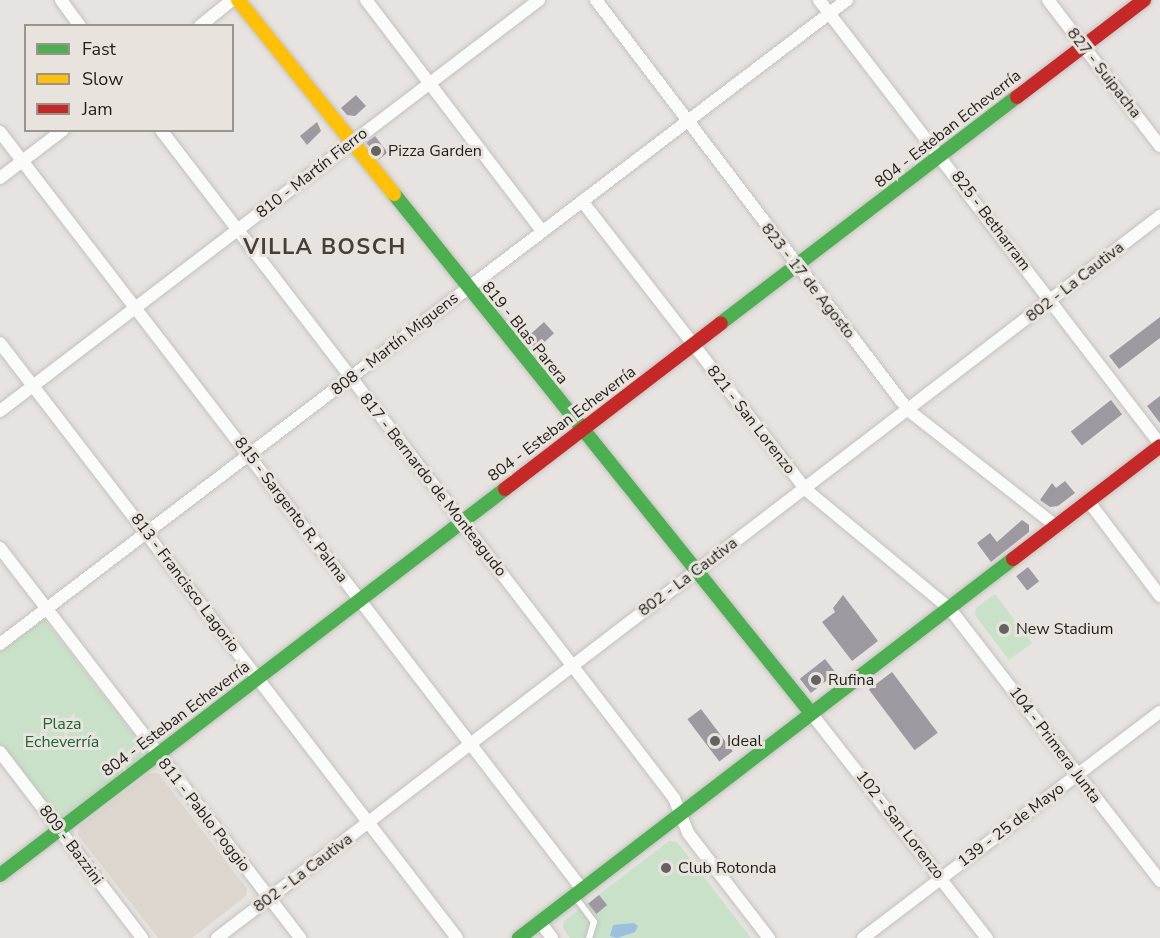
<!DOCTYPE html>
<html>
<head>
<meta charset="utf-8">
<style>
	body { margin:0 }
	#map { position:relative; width:1160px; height:938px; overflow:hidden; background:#e6e3e0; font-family:"Nunito Sans",sans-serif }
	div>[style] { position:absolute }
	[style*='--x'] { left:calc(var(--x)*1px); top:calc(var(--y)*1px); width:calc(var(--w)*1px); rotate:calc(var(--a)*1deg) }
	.built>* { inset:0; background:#ddd6cf }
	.green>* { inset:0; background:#c9e1c9 }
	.water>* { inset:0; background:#9abfdf }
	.building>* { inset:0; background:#9e98a1; transform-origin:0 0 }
	.roads { filter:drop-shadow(0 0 2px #c3c1be) drop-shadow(0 0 2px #c3c1be) }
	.lane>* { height:6px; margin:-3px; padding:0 3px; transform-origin:3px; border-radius:3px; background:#fbfbfa }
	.street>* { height:12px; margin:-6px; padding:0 6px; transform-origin:6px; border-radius:6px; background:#fbfbfa }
	.fast>* { height:14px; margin:-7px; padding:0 7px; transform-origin:7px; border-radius:7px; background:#4caf50 }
	.slow>* { height:14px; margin:-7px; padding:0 7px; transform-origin:7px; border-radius:7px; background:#ffc107 }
	.jam>* { height:14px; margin:-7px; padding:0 7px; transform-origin:7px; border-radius:7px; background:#c62828 }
	.dots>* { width:16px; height:16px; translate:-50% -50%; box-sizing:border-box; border:3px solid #e9e3dd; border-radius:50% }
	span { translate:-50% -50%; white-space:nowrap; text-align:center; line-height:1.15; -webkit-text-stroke:6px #e9e3dd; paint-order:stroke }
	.street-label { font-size:16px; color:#201e1c }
	.poi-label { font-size:16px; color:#201e1c }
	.left { translate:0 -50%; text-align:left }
	.park-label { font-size:16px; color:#15682e }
	.district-label { font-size:22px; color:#443f3a; font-weight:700; letter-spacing:1.5px }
	.legend { position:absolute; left:24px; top:24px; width:210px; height:108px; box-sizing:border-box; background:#e9e3dd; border:2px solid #999490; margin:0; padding:8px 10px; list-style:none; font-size:18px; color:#201e1c }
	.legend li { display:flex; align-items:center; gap:12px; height:30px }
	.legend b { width:30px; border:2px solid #999490 }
</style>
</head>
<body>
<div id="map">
	<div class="built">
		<i style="clip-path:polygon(150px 773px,158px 773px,247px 889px,246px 896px,192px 938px,158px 938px,78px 835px,79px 827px)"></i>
	</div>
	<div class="green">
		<i style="clip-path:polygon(995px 594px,1032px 643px,1009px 660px,975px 615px,976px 608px)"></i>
		<i style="clip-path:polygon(43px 618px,148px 753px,60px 822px,0 745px,0 652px)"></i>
		<i style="clip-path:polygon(669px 841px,677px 842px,751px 938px,570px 938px,563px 928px,564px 921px)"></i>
	</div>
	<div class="water">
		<i style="clip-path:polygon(634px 923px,638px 926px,635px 932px,617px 938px,610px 936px,613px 925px)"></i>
	</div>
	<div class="building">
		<i style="clip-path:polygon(356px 95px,366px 106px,355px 116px,347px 115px,341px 108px)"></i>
		<i style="clip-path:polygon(317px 122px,321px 131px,307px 145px,300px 136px)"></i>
		<i style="left:375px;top:136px;width:21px;height:11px;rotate:53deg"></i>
		<i style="clip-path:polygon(1160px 317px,1160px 338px,1119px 369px,1109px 356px)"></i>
		<i style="left:544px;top:322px;width:15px;height:25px;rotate:48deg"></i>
		<i style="clip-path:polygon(1160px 396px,1160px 423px,1147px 406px)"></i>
		<i style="left:1111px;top:400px;width:18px;height:51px;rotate:52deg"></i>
		<i style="clip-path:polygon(1065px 481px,1075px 493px,1058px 506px,1050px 507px,1040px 500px,1052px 483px,1056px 488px)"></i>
		<i style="clip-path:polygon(1022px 520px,1029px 525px,1029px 532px,991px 562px,977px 543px,990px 533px,997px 542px)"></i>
		<i style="left:1028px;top:567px;width:18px;height:15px;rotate:52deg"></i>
		<i style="clip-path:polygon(843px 595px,878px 641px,852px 661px,822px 622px,835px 612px,833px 608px)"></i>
		<i style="left:825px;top:659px;width:18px;height:32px;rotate:52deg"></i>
		<i style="left:892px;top:672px;width:76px;height:29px;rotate:53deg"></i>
		<i style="left:701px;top:709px;width:53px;height:17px;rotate:53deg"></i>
		<i style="left:599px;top:895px;width:13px;height:14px;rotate:51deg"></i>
	</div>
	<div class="roads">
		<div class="lane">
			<i style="--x:576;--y:898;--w:30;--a:53"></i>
			<i style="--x:594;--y:922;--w:17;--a:107"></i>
		</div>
		<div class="street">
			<i style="--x:61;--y:0;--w:32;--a:54"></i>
			<i style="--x:366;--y:0;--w:289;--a:52.7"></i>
			<i style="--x:596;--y:0;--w:515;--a:52.73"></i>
			<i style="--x:908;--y:410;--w:189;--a:38.1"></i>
			<i style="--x:819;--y:0;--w:560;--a:52.48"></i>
			<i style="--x:1048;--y:0;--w:184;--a:52.5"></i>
			<i style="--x:200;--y:26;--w:41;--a:-39.1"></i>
			<i style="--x:161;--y:130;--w:842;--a:52.48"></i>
			<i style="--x:674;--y:798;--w:38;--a:68"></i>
			<i style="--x:688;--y:833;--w:133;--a:52.4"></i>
			<i style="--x:0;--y:132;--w:955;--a:52.45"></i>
			<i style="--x:0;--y:178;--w:79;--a:-37.3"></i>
			<i style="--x:582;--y:201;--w:364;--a:52.2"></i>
			<i style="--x:805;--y:489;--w:188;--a:39.6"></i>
			<i style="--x:950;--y:609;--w:344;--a:52.3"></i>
			<i style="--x:0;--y:343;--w:750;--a:52.47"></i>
			<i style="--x:0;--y:411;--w:678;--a:-37.33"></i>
			<i style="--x:1089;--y:502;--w:118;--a:52.9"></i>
			<i style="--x:0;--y:548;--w:492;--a:52.4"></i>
			<i style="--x:0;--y:644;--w:1064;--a:-37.25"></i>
			<i style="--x:811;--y:713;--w:286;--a:52"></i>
			<i style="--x:0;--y:752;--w:234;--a:52.6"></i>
			<i style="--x:540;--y:922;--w:20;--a:53"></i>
			<i style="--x:217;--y:938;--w:1188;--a:-37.44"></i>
			<i style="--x:863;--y:938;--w:373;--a:-37.3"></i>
		</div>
		<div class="fast">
			<i style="--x:394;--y:194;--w:666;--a:51.22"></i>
			<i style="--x:721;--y:323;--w:372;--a:-37.4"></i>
			<i style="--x:0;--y:875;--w:636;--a:-37.39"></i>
			<i style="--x:519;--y:938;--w:623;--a:-37.5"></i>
		</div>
		<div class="slow">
			<i style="--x:238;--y:0;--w:249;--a:51.2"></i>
		</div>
		<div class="jam">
			<i style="--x:1017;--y:97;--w:160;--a:-37.4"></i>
			<i style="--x:505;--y:489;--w:272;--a:-37.5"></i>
			<i style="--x:1013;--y:559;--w:185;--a:-37.5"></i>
		</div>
	</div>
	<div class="dots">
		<i style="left:376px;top:151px;background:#656361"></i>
		<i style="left:1004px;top:629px;background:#656361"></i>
		<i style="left:816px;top:680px;background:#656361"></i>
		<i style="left:715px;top:741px;background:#656361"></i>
		<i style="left:666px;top:868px;background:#656361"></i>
	</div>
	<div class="street-label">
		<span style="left:1104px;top:73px;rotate:52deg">827 - Suipacha</span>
		<span style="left:948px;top:129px;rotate:-38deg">804 - Esteban Echeverría</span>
		<span style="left:312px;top:173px;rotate:-38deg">810 - Martín Fierro</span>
		<span style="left:991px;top:221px;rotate:53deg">825 - Betharram</span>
		<span style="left:808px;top:281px;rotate:52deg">823 - 17 de Agosto</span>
		<span style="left:1075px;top:282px;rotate:-38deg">802 - La Cautiva</span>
		<span style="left:525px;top:333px;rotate:51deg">819 - Blas Parera</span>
		<span style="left:395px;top:344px;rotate:-38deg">808 - Martín Miguens</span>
		<span style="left:751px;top:420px;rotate:52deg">821 - San Lorenzo</span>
		<span style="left:562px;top:424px;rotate:-37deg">804 - Esteban Echeverría</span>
		<span style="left:433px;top:485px;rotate:52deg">817 - Bernardo de Monteagudo</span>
		<span style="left:291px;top:510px;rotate:53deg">815 - Sargento R. Palma</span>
		<span style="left:688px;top:577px;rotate:-37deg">802 - La Cautiva</span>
		<span style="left:185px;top:583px;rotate:53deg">813 - Francisco Lagorio</span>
		<span style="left:176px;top:719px;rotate:-37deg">804 - Esteban Echeverría</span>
		<span style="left:1055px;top:745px;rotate:53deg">104 - Primera Junta</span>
		<span style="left:204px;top:815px;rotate:52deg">811 - Pablo Poggio</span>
		<span style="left:900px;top:825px;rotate:52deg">102 - San Lorenzo</span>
		<span style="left:1011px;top:825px;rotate:-37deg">139 - 25 de Mayo</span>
		<span style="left:71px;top:845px;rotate:53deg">809 - Bazzini</span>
		<span style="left:303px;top:873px;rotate:-37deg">802 - La Cautiva</span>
	</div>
	<div class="poi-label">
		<span class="left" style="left:388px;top:151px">Pizza Garden</span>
		<span class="left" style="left:1016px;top:629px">New Stadium</span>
		<span class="left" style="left:828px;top:680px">Rufina</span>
		<span class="left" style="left:727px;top:741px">Ideal</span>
		<span class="left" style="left:678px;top:868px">Club Rotonda</span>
	</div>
	<div class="park-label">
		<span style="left:62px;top:733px">Plaza<br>Echeverría</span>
	</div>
	<div class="district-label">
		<span style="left:325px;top:248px">VILLA BOSCH</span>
	</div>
	<ul class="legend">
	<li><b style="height:8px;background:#4caf50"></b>Fast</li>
	<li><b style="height:8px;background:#ffc107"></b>Slow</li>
	<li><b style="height:8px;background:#c62828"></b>Jam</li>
	</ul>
</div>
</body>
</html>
